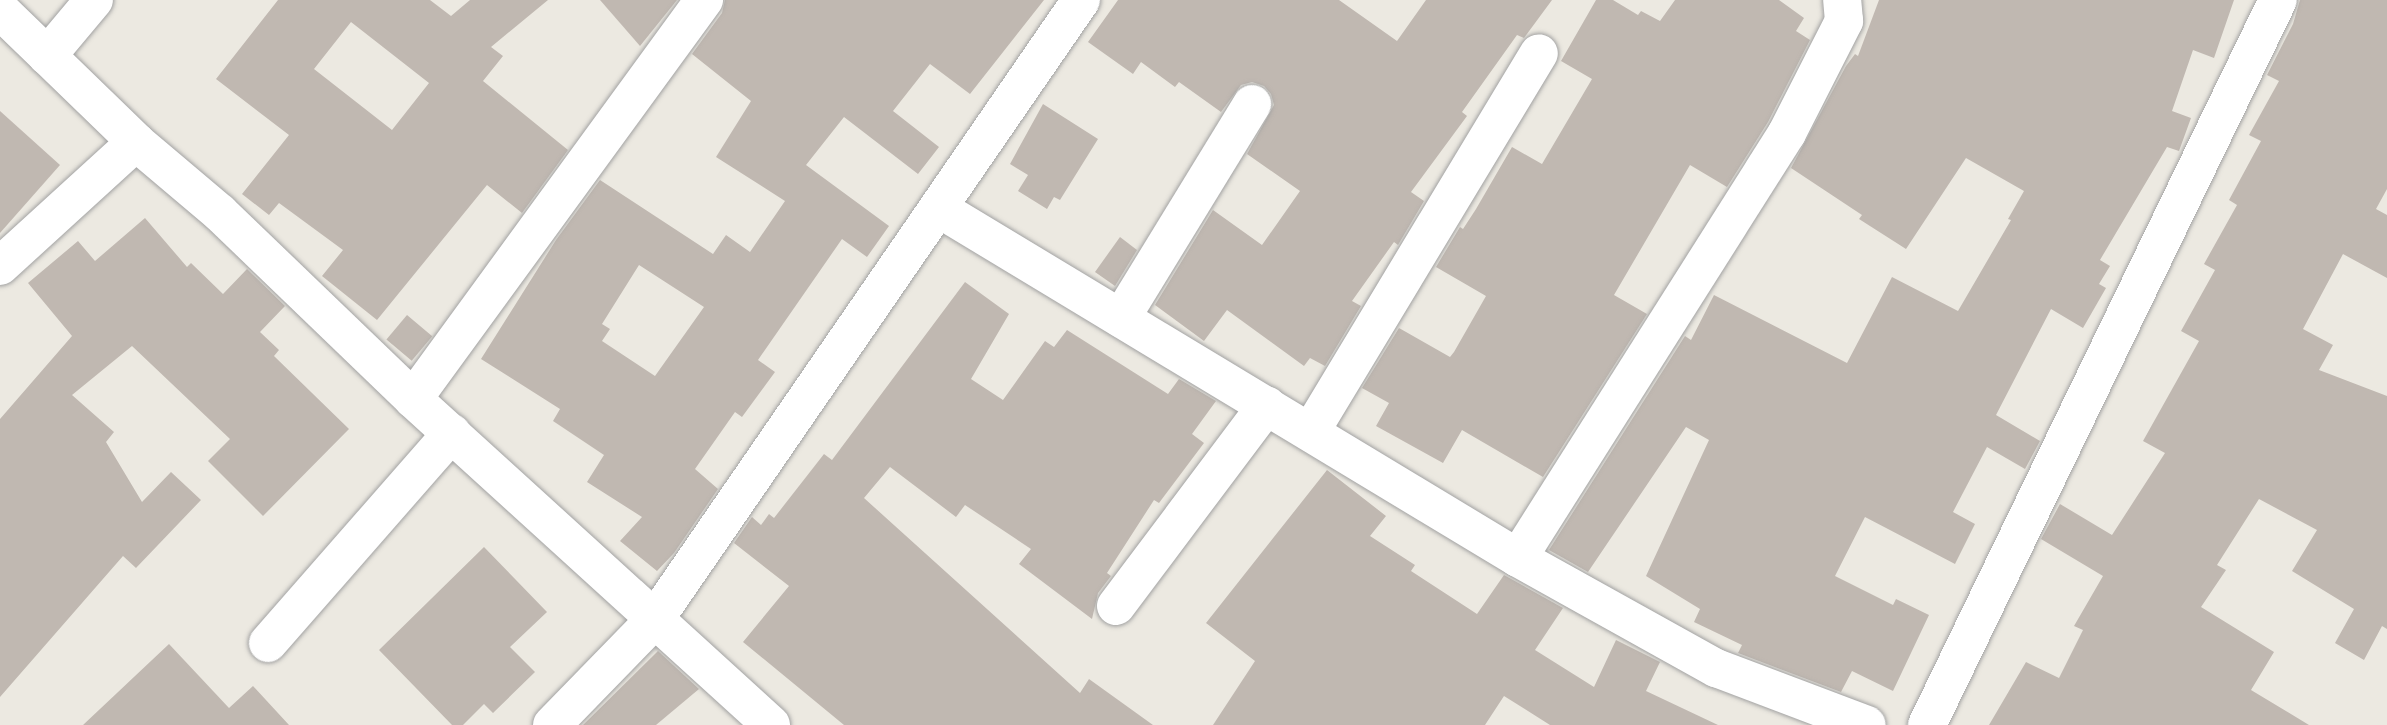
<!DOCTYPE html>
<html>
<head>
<meta charset="utf-8">
<style>
	body { margin:0 }
	#map { position:relative; width:2387px; height:725px; overflow:hidden; background:#ece9e1; font-family:Quicksand,sans-serif }
	div>[style] { position:absolute }
	[style*='--x'] { left:calc(var(--x)*1px); top:calc(var(--y)*1px); width:calc(var(--w)*1px); rotate:calc(var(--a)*1deg) }
	.building>* { inset:0; background:#c0b8b1; transform-origin:0 0 }
	.roads { filter:drop-shadow(0 0 2px #a2a2a2) drop-shadow(0 0 2px #a2a2a2) }
	.minor>* { height:38px; margin:-19px; padding:0 19px; transform-origin:19px; border-radius:19px; background:#fff }
	span { translate:-50% -50%; white-space:nowrap; text-align:center; line-height:1.15; -webkit-text-stroke:5px #fff; paint-order:stroke }
</style>
</head>
<body>
<div id="map">
	<div class="building">
		<i style="clip-path:polygon(evenodd,278px 0,430px 0,451px 16px,470px 0,548px 0,491px 47px,503px 56px,483px 81px,568px 150px,522px 213px,487px 185px,377px 320px,322px 276px,343px 250px,279px 203px,269px 215px,242px 194px,289px 135px,216px 79px,278px 0,351px 22px,429px 83px,392px 130px,314px 69px,351px 22px)"></i>
		<i style="clip-path:polygon(600px 0,677px 0,640px 46px)"></i>
		<i style="clip-path:polygon(evenodd,725px 0,1044px 0,970px 94px,930px 64px,893px 111px,939px 147px,918px 174px,844px 117px,806px 165px,889px 226px,867px 257px,842px 239px,758px 360px,775px 372px,742px 417px,735px 412px,695px 469px,718px 489px,674px 553px,657px 571px,620px 541px,642px 517px,587px 482px,604px 455px,553px 421px,560px 409px,481px 359px,556px 240px,600px 180px,713px 254px,726px 235px,750px 252px,785px 201px,716px 157px,751px 101px,692px 54px,722px 13px,725px 0,639px 265px,704px 307px,655px 376px,602px 341px,610px 329px,602px 324px,639px 265px)"></i>
		<i style="clip-path:polygon(1118px 0,1339px 0,1397px 41px,1426px 0,1552px 0,1524px 38px,1517px 35px,1462px 112px,1467px 116px,1411px 192px,1424px 201px,1398px 245px,1394px 242px,1352px 301px,1361px 306px,1325px 366px,1310px 358px,1304px 366px,1227px 310px,1204px 341px,1155px 305px,1213px 210px,1262px 245px,1300px 191px,1247px 154px,1274px 105px,1271px 94px,1264px 86px,1252px 82px,1241px 85px,1221px 112px,1179px 82px,1175px 87px,1141px 62px,1133px 74px,1088px 42px)"></i>
		<i style="clip-path:polygon(1596px 0,1613px 0,1638px 15px,1641px 11px,1660px 21px,1675px 0,1779px 0,1804px 18px,1796px 31px,1810px 40px,1768px 122px,1727px 187px,1690px 165px,1614px 295px,1647px 314px,1543px 477px,1462px 430px,1443px 463px,1376px 426px,1389px 403px,1362px 388px,1399px 328px,1450px 357px,1454px 352px,1486px 296px,1436px 267px,1460px 227px,1463px 229px,1476px 209px,1512px 147px,1542px 164px,1592px 79px,1561px 61px)"></i>
		<i style="clip-path:polygon(1879px 0,2234px 0,2214px 58px,2193px 50px,2172px 111px,2191px 118px,2179px 151px,2167px 147px,2100px 260px,2110px 266px,2099px 284px,2106px 288px,2083px 328px,2051px 309px,1996px 415px,2040px 441px,2025px 469px,1987px 447px,1953px 512px,1975px 524px,1955px 564px,1865px 517px,1835px 576px,1893px 605px,1896px 599px,1929px 615px,1893px 691px,1852px 671px,1841px 692px,1738px 653px,1742px 645px,1694px 622px,1700px 609px,1646px 576px,1709px 440px,1686px 427px,1588px 572px,1549px 550px,1685px 336px,1691px 340px,1714px 295px,1847px 363px,1892px 277px,1958px 311px,2011px 220px,2008px 219px,2024px 191px,1966px 158px,1906px 249px,1859px 219px,1862px 215px,1791px 168px,1846px 66px,1855px 54px,1858px 56px)"></i>
		<i style="clip-path:polygon(2300px 0,2387px 0,2387px 189px,2376px 209px,2387px 215px,2387px 278px,2343px 254px,2303px 329px,2333px 345px,2319px 370px,2387px 396px,2387px 629px,2382px 626px,2364px 660px,2335px 643px,2354px 609px,2292px 571px,2317px 530px,2259px 499px,2217px 565px,2226px 570px,2201px 607px,2274px 652px,2251px 690px,2309px 725px,1989px 725px,2026px 662px,2059px 678px,2083px 630px,2074px 626px,2103px 576px,2041px 539px,2060px 504px,2112px 535px,2165px 453px,2143px 441px,2199px 341px,2181px 331px,2215px 270px,2204px 264px,2237px 205px,2229px 200px,2261px 141px,2249px 135px,2279px 81px,2267px 75px,2293px 24px)"></i>
		<i style="clip-path:polygon(1043px 104px,1098px 139px,1060px 200px,1054px 197px,1047px 209px,1018px 191px,1028px 175px,1010px 164px)"></i>
		<i style="clip-path:polygon(0 111px,60px 165px,0 233px)"></i>
		<i style="clip-path:polygon(145px 218px,187px 267px,191px 263px,223px 294px,247px 269px,285px 306px,260px 332px,279px 350px,274px 356px,349px 429px,263px 516px,208px 461px,230px 439px,132px 346px,72px 395px,114px 432px,106px 442px,142px 502px,171px 472px,201px 500px,136px 568px,123px 556px,0 697px,0 419px,72px 336px,28px 283px,78px 241px,95px 261px)"></i>
		<i style="clip-path:polygon(1120px 237px,1137px 250px,1115px 286px,1095px 272px)"></i>
		<i style="clip-path:polygon(965px 282px,1009px 314px,971px 379px,1003px 400px,1045px 341px,1054px 347px,1067px 330px,1168px 394px,1179px 379px,1216px 401px,1192px 434px,1204px 443px,1159px 503px,1154px 500px,1107px 573px,1111px 576px,1098px 593px,1092px 619px,1019px 564px,1031px 549px,965px 505px,956px 517px,890px 467px,864px 498px,1080px 693px,1089px 679px,1153px 725px,844px 725px,743px 642px,789px 586px,734px 543px,752px 517px,761px 525px,769px 514px,774px 518px,824px 454px,832px 460px)"></i>
		<i style="left:407px;top:315px;width:33px;height:32px;rotate:40deg"></i>
		<i style="clip-path:polygon(1327px 470px,1386px 516px,1370px 536px,1415px 565px,1411px 571px,1477px 614px,1504px 575px,1563px 608px,1535px 650px,1594px 687px,1616px 640px,1660px 662px,1646px 691px,1718px 725px,1550px 725px,1504px 696px,1485px 725px,1213px 725px,1255px 661px,1206px 623px)"></i>
		<i style="clip-path:polygon(484px 547px,547px 612px,510px 647px,535px 672px,493px 713px,484px 704px,463px 725px,452px 725px,379px 650px)"></i>
		<i style="clip-path:polygon(169px 644px,229px 708px,253px 686px,289px 725px,83px 725px)"></i>
		<i style="clip-path:polygon(658px 651px,699px 689px,656px 725px,583px 725px)"></i>
	</div>
	<div class="roads">
		<div class="minor">
			<i style="--x:0;--y:10;--w:190;--a:44.1"></i>
			<i style="--x:136;--y:142;--w:110;--a:40.2"></i>
			<i style="--x:220;--y:213;--w:268;--a:43.9"></i>
			<i style="--x:413;--y:399;--w:484;--a:42.3"></i>
			<i style="--x:47;--y:56;--w:73;--a:-50"></i>
			<i style="--x:938;--y:208;--w:677;--a:31.11"></i>
			<i style="--x:1518;--y:558;--w:227;--a:29.1"></i>
			<i style="--x:1716;--y:668;--w:161;--a:20.7"></i>
			<i style="--x:0;--y:266;--w:184;--a:-42.4"></i>
			<i style="--x:1121;--y:318;--w:251;--a:-58.5"></i>
			<i style="--x:413;--y:399;--w:494;--a:-53.9"></i>
			<i style="--x:1311;--y:431;--w:441;--a:-58.9"></i>
			<i style="--x:1518;--y:558;--w:503;--a:-57.67"></i>
			<i style="--x:1787;--y:133;--w:126;--a:-63"></i>
			<i style="--x:1844;--y:21;--w:21;--a:-95"></i>
			<i style="--x:1116;--y:606;--w:251;--a:-53.1"></i>
			<i style="--x:268;--y:643;--w:279;--a:-48.8"></i>
			<i style="--x:552;--y:725;--w:148;--a:-45.8"></i>
			<i style="--x:655;--y:619;--w:751;--a:-55.46"></i>
			<i style="--x:1927;--y:725;--w:805;--a:-64.17"></i>
		</div>
	</div>
</div>
</body>
</html>
